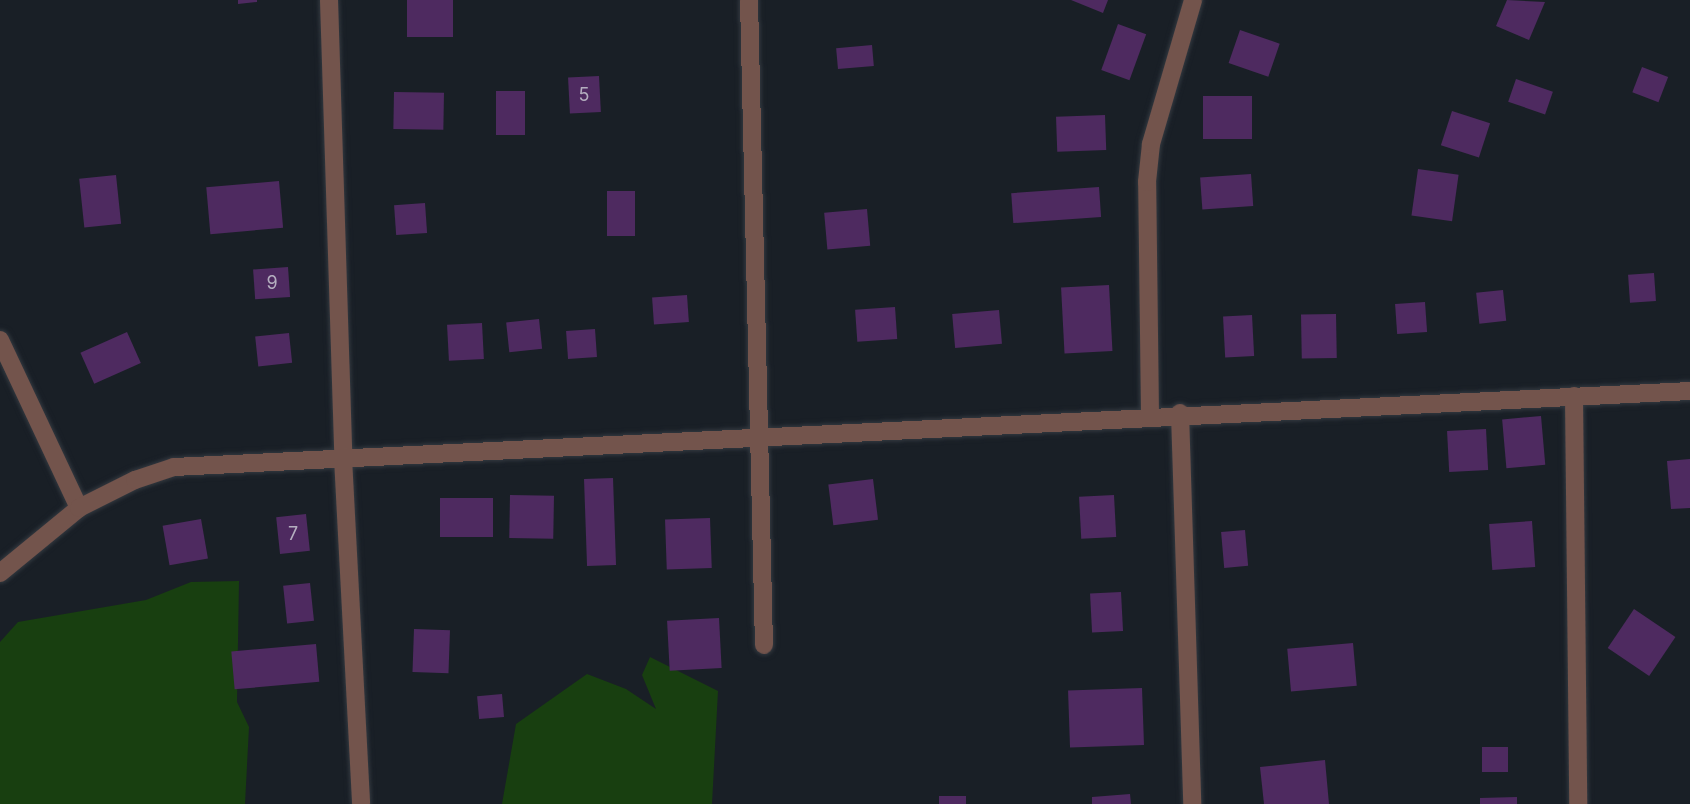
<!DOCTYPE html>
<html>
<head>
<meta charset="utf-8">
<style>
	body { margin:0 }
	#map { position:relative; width:1690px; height:804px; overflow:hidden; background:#191f26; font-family:Inter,sans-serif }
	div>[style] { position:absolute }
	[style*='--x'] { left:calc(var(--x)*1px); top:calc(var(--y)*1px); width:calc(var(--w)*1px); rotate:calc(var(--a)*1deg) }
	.green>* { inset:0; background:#183f10 }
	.building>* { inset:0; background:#4e2a60; transform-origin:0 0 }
	.roads { filter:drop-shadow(0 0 2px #333940) drop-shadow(0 0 2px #333940) }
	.minor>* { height:18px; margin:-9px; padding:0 9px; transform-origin:9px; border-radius:9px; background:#73544c }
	span { translate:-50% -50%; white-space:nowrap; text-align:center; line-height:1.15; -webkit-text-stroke:7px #191f26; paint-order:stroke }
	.number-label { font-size:18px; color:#b4aebf }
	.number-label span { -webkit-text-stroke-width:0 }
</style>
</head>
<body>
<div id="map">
	<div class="green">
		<i style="clip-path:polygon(239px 581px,237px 702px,249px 727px,245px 804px,0 804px,0 642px,18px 622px,146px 600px,191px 582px)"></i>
		<i style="clip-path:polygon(650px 657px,718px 691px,712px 804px,502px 804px,516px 724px,587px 674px,626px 689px,656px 709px,642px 675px)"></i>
	</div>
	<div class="building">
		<i style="clip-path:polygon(238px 0,257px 0,257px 2px,238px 4px)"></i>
		<i style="left:407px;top:0;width:46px;height:37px"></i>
		<i style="clip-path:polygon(1071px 0,1108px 0,1103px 13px)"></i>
		<i style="clip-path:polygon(1507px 0,1545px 2px,1529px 40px,1496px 26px)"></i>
		<i style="left:1118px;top:24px;width:30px;height:49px;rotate:20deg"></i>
		<i style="left:1240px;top:30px;width:42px;height:35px;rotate:19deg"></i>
		<i style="left:872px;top:45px;width:21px;height:36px;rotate:85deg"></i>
		<i style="left:1642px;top:67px;width:28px;height:27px;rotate:21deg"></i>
		<i style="left:599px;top:76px;width:36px;height:31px;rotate:87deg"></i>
		<i style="left:1516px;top:79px;width:39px;height:24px;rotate:19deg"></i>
		<i style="left:496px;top:91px;width:29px;height:44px"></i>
		<i style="left:394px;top:92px;width:50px;height:37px;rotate:1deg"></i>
		<i style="left:1252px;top:96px;width:43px;height:49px;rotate:90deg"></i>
		<i style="left:1452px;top:111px;width:40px;height:36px;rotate:18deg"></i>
		<i style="left:1105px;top:115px;width:35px;height:49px;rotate:88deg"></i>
		<i style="left:1418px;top:169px;width:41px;height:47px;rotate:8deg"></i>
		<i style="left:1251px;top:174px;width:32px;height:51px;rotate:86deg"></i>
		<i style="left:116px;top:175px;width:49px;height:37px;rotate:84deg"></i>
		<i style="left:279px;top:181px;width:47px;height:73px;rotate:85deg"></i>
		<i style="left:1099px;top:187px;width:30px;height:88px;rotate:86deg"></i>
		<i style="left:607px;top:191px;width:28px;height:45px"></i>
		<i style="left:425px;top:203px;width:30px;height:31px;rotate:86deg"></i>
		<i style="left:867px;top:209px;width:37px;height:43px;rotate:85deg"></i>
		<i style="left:288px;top:267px;width:30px;height:35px;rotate:86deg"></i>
		<i style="left:1654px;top:273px;width:28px;height:26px;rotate:86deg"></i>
		<i style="left:1109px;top:285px;width:66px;height:48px;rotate:87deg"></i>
		<i style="left:1503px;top:290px;width:31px;height:27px;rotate:84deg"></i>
		<i style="left:687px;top:295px;width:27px;height:35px;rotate:86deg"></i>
		<i style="left:1425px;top:302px;width:30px;height:30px;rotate:86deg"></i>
		<i style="left:895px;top:307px;width:32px;height:40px;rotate:86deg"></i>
		<i style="left:999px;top:310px;width:34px;height:47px;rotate:85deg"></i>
		<i style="left:1336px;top:314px;width:44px;height:35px;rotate:89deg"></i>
		<i style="left:1252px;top:315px;width:41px;height:29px;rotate:87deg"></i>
		<i style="left:539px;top:319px;width:30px;height:33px;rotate:84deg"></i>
		<i style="left:482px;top:323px;width:36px;height:35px;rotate:87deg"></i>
		<i style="left:595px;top:329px;width:28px;height:29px;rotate:86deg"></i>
		<i style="left:127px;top:332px;width:34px;height:51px;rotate:66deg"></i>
		<i style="left:289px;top:333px;width:30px;height:34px;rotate:84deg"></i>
		<i style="left:1541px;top:416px;width:49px;height:39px;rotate:85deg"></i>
		<i style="left:1486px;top:429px;width:41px;height:39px;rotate:87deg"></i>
		<i style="clip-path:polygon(1690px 459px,1690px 508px,1671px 509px,1667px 461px)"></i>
		<i style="left:613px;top:478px;width:87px;height:29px;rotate:88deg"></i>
		<i style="left:873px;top:479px;width:41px;height:45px;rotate:83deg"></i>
		<i style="left:510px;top:495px;width:44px;height:43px;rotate:1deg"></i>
		<i style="left:1114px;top:495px;width:42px;height:35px;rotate:87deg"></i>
		<i style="left:493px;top:498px;width:39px;height:53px;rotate:90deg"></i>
		<i style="left:306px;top:514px;width:37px;height:30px;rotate:84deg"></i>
		<i style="left:710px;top:518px;width:50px;height:45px;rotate:88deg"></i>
		<i style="left:201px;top:519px;width:40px;height:39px;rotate:80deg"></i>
		<i style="left:1532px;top:521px;width:46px;height:43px;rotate:86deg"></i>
		<i style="left:1245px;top:530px;width:36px;height:24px;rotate:85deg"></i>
		<i style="left:310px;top:583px;width:38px;height:27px;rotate:84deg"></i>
		<i style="left:1121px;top:592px;width:39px;height:31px;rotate:87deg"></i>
		<i style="left:1634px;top:609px;width:50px;height:47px;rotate:34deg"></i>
		<i style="left:719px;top:618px;width:50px;height:52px;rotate:87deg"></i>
		<i style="left:414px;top:629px;width:36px;height:43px;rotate:2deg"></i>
		<i style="left:1353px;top:643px;width:43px;height:66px;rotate:85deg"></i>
		<i style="left:316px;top:644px;width:38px;height:85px;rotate:85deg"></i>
		<i style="left:1142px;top:688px;width:57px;height:74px;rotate:88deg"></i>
		<i style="left:502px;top:694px;width:23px;height:25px;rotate:85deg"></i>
		<i style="left:1482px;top:747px;width:26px;height:25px"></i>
		<i style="clip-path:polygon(1325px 760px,1329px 804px,1264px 804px,1260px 767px)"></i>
		<i style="clip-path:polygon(1130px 794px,1131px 804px,1092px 804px,1092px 797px)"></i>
		<i style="left:939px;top:796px;width:27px;height:8px"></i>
		<i style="clip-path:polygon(1517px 797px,1517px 804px,1480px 804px,1480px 798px)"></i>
	</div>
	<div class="roads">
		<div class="minor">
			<i style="--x:329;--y:0;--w:458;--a:88.2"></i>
			<i style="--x:343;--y:458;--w:346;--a:87"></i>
			<i style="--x:749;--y:0;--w:645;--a:88.67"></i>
			<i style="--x:0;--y:340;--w:186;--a:64.8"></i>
			<i style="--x:1574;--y:396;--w:408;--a:89.4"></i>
			<i style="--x:1180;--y:413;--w:391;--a:88.2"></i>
			<i style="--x:1150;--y:415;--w:233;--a:-90.7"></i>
			<i style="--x:1147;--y:182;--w:38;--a:-84"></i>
			<i style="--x:1151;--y:144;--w:150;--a:-73.7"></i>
			<i style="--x:0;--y:573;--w:102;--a:-39.4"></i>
			<i style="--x:79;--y:508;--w:63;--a:-26.6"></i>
			<i style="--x:135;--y:480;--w:41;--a:-18.4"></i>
			<i style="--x:174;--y:467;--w:1518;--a:-2.87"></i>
		</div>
	</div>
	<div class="number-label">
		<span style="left:584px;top:95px">5</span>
		<span style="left:272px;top:283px">9</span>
		<span style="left:293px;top:534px">7</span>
	</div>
</div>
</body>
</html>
